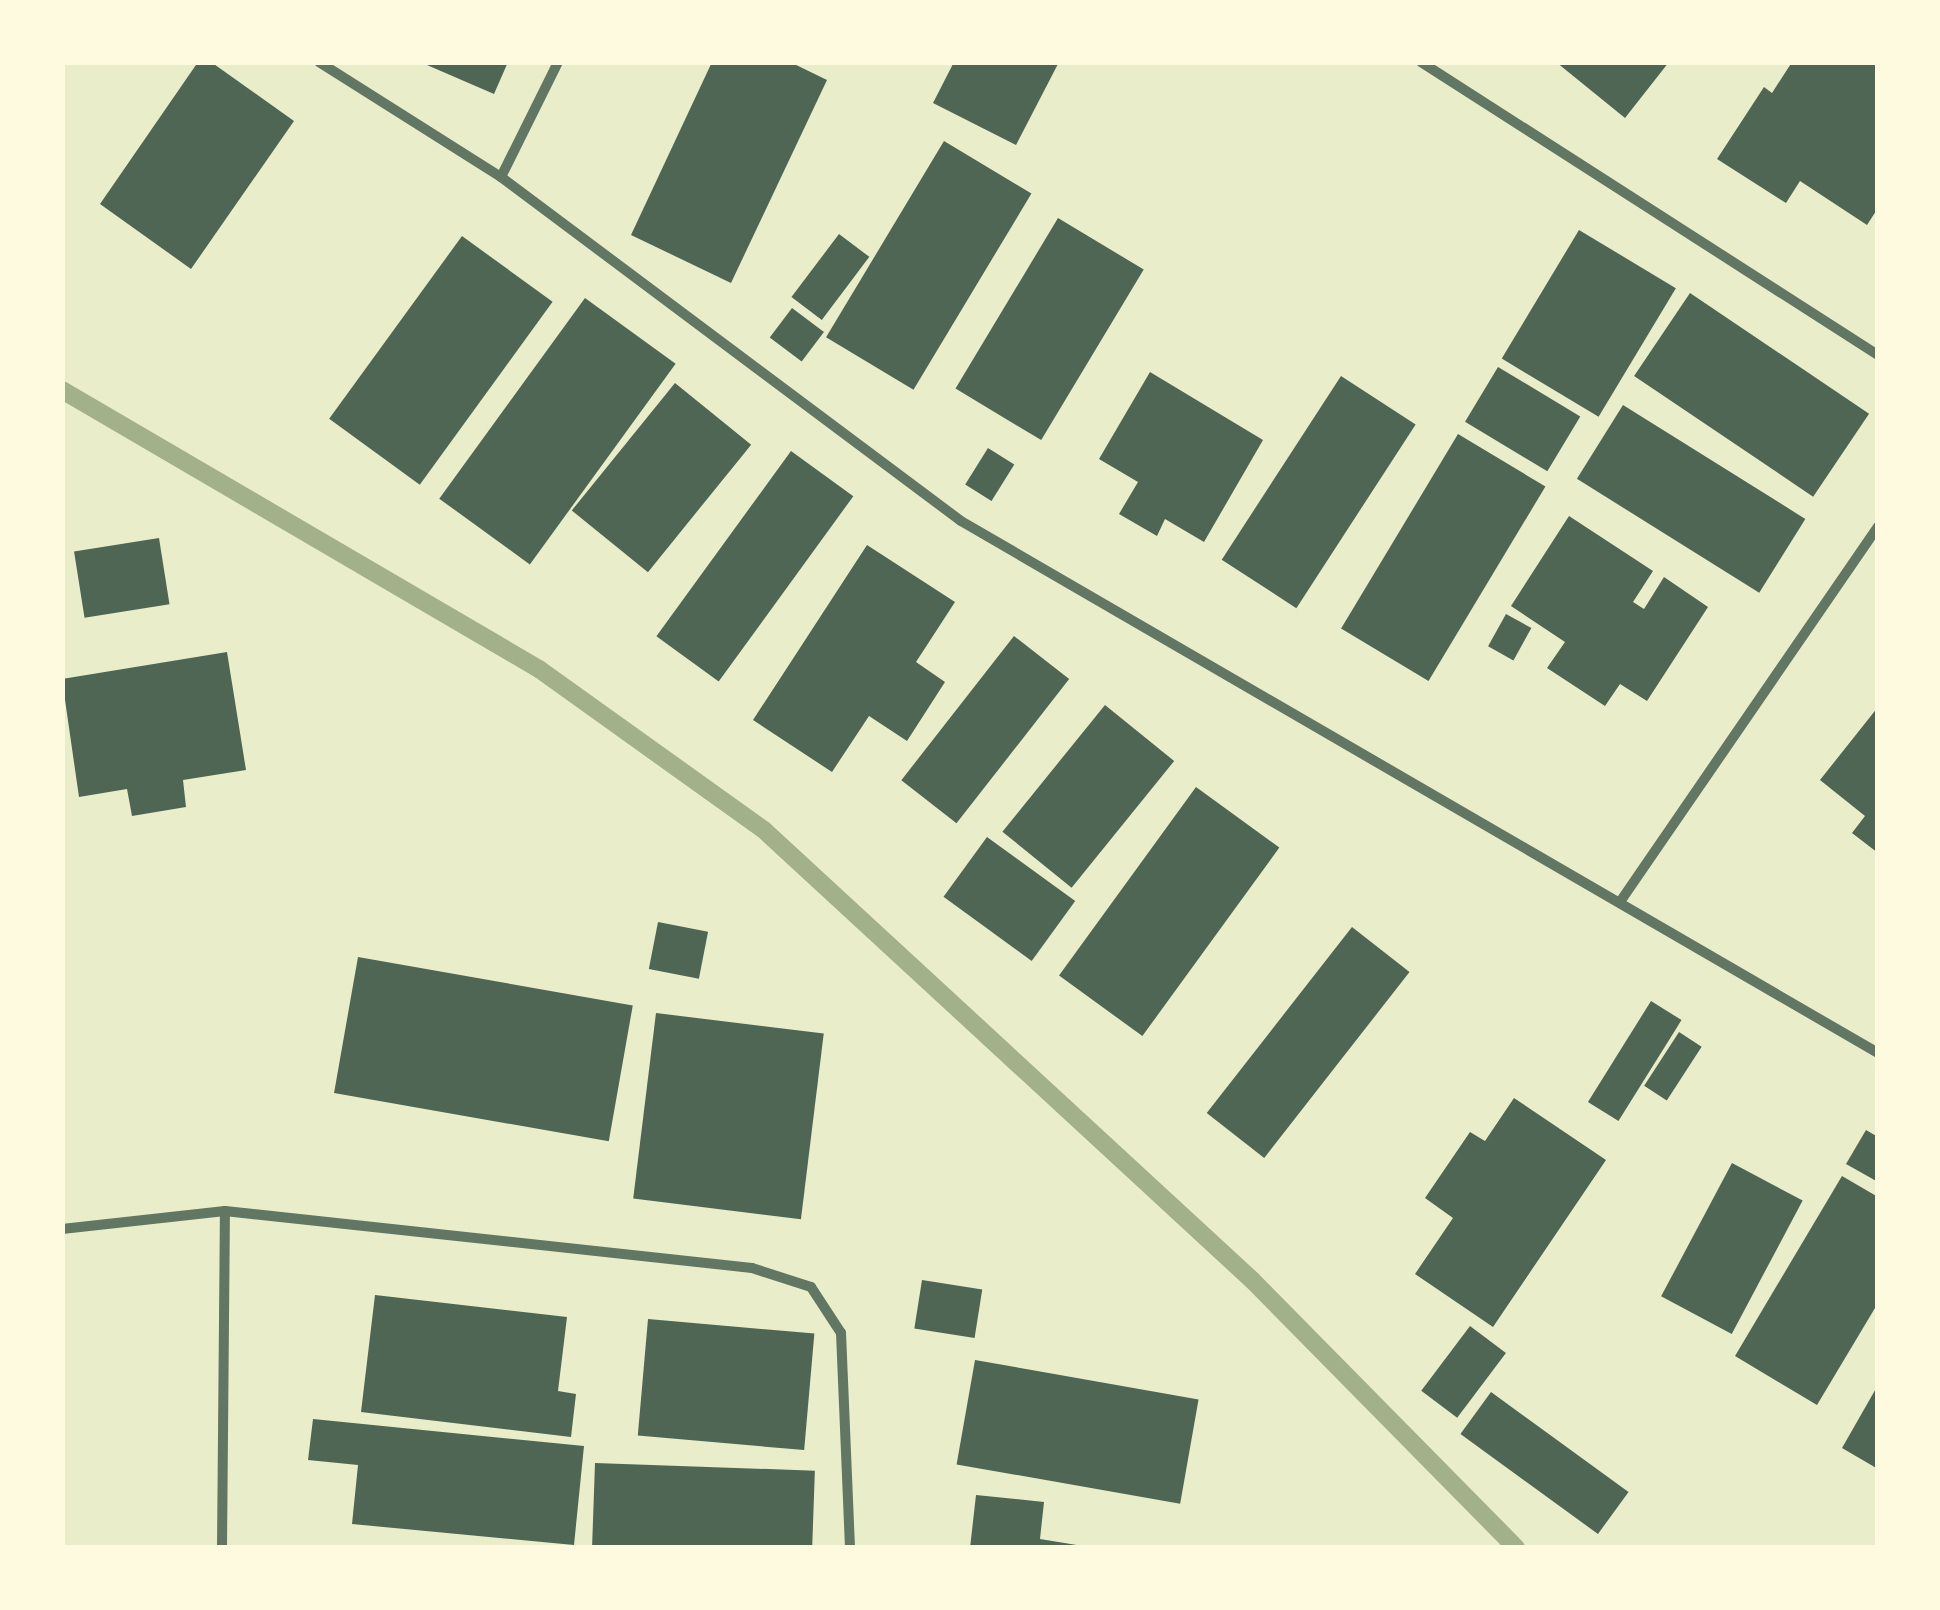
<!DOCTYPE html>
<html>
<head>
<meta charset="utf-8">
<style>
	body { margin:0 }
	#map { position:relative; width:1940px; height:1610px; overflow:hidden; background:#e9edc9; font-family:"DM Sans",sans-serif }
	div>[style] { position:absolute }
	[style*='--x'] { left:calc(var(--x)*1px); top:calc(var(--y)*1px); width:calc(var(--w)*1px); rotate:calc(var(--a)*1deg) }
	.stream>* { height:18px; margin:-9px; padding:0 9px; transform-origin:9px; border-radius:9px; background:#a3b18a }
	.building>* { inset:0; background:#4f6655; transform-origin:0 0 }
	.minor>* { height:10px; margin:-5px; padding:0 5px; transform-origin:5px; border-radius:5px; background:#617663 }
	span { translate:-50% -50%; white-space:nowrap; text-align:center; line-height:1.15; -webkit-text-stroke:8px #fefae0; paint-order:stroke }
	.frame { position:absolute; inset:0; border:65px solid #fefae0; pointer-events:none }
</style>
</head>
<body>
<div id="map">
	<div class="stream">
		<i style="--x:62;--y:390;--w:553;--a:30.32"></i>
		<i style="--x:539;--y:669;--w:277;--a:35.6"></i>
		<i style="--x:764;--y:830;--w:664;--a:42.68"></i>
		<i style="--x:1252;--y:1280;--w:376;--a:45.4"></i>
	</div>
	<div class="building">
		<i style="clip-path:polygon(198px 62px,211px 62px,294px 121px,191px 269px,100px 204px)"></i>
		<i style="clip-path:polygon(420px 62px,508px 62px,494px 94px)"></i>
		<i style="clip-path:polygon(712px 62px,790px 62px,827px 80px,731px 283px,631px 235px)"></i>
		<i style="clip-path:polygon(954px 62px,1059px 62px,1016px 145px,933px 103px)"></i>
		<i style="clip-path:polygon(1556px 62px,1669px 62px,1625px 118px)"></i>
		<i style="clip-path:polygon(1792px 62px,1878px 62px,1878px 208px,1867px 225px,1800px 181px,1786px 203px,1717px 159px,1764px 87px,1772px 93px)"></i>
		<i style="left:944px;top:141px;width:102px;height:229px;rotate:31deg"></i>
		<i style="left:1058px;top:218px;width:100px;height:199px;rotate:31deg"></i>
		<i style="left:1579px;top:230px;width:113px;height:150px;rotate:31deg"></i>
		<i style="left:839px;top:234px;width:38px;height:79px;rotate:37deg"></i>
		<i style="left:462px;top:236px;width:112px;height:226px;rotate:36deg"></i>
		<i style="left:1690px;top:293px;width:216px;height:100px;rotate:34deg"></i>
		<i style="left:585px;top:298px;width:112px;height:248px;rotate:36deg"></i>
		<i style="left:792px;top:308px;width:40px;height:37px;rotate:37deg"></i>
		<i style="left:1498px;top:367px;width:96px;height:64px;rotate:31deg"></i>
		<i style="clip-path:polygon(1150px 372px,1263px 440px,1204px 542px,1165px 519px,1157px 536px,1119px 514px,1138px 482px,1099px 459px)"></i>
		<i style="left:1341px;top:376px;width:89px;height:219px;rotate:33deg"></i>
		<i style="left:675px;top:383px;width:98px;height:164px;rotate:39deg"></i>
		<i style="left:1623px;top:405px;width:215px;height:87px;rotate:32deg"></i>
		<i style="left:1458px;top:434px;width:102px;height:227px;rotate:31deg"></i>
		<i style="left:988px;top:448px;width:31px;height:43px;rotate:32deg"></i>
		<i style="left:791px;top:451px;width:77px;height:229px;rotate:36deg"></i>
		<i style="clip-path:polygon(1569px 516px,1653px 571px,1633px 602px,1644px 609px,1664px 577px,1708px 607px,1647px 701px,1620px 684px,1605px 706px,1547px 668px,1565px 642px,1511px 606px)"></i>
		<i style="left:159px;top:538px;width:67px;height:86px;rotate:81deg"></i>
		<i style="clip-path:polygon(867px 545px,955px 602px,916px 662px,945px 682px,907px 741px,869px 716px,832px 772px,753px 720px)"></i>
		<i style="left:1506px;top:614px;width:29px;height:37px;rotate:29deg"></i>
		<i style="left:1014px;top:636px;width:70px;height:183px;rotate:38deg"></i>
		<i style="clip-path:polygon(227px 652px,246px 770px,183px 780px,186px 807px,132px 816px,127px 789px,79px 797px,62px 679px)"></i>
		<i style="left:1105px;top:705px;width:89px;height:163px;rotate:39deg"></i>
		<i style="clip-path:polygon(1878px 707px,1878px 853px,1852px 833px,1865px 816px,1820px 780px)"></i>
		<i style="left:1196px;top:787px;width:103px;height:233px;rotate:36deg"></i>
		<i style="left:987px;top:837px;width:109px;height:74px;rotate:36deg"></i>
		<i style="left:658px;top:922px;width:51px;height:48px;rotate:11deg"></i>
		<i style="left:1352px;top:927px;width:73px;height:236px;rotate:38deg"></i>
		<i style="left:358px;top:957px;width:279px;height:138px;rotate:10deg"></i>
		<i style="left:1651px;top:1001px;width:36px;height:119px;rotate:32deg"></i>
		<i style="left:656px;top:1013px;width:169px;height:187px;rotate:7deg"></i>
		<i style="left:1679px;top:1032px;width:27px;height:64px;rotate:33deg"></i>
		<i style="clip-path:polygon(1514px 1098px,1606px 1160px,1493px 1327px,1415px 1274px,1453px 1218px,1425px 1198px,1470px 1132px,1485px 1141px)"></i>
		<i style="clip-path:polygon(1866px 1130px,1878px 1137px,1878px 1182px,1846px 1164px)"></i>
		<i style="left:1732px;top:1163px;width:80px;height:151px;rotate:28deg"></i>
		<i style="clip-path:polygon(1842px 1176px,1878px 1197px,1878px 1303px,1817px 1405px,1735px 1356px)"></i>
		<i style="left:922px;top:1280px;width:61px;height:49px;rotate:9deg"></i>
		<i style="clip-path:polygon(375px 1295px,567px 1317px,558px 1391px,576px 1394px,571px 1437px,361px 1412px)"></i>
		<i style="left:648px;top:1319px;width:167px;height:117px;rotate:5deg"></i>
		<i style="left:1470px;top:1326px;width:45px;height:81px;rotate:37deg"></i>
		<i style="left:975px;top:1360px;width:227px;height:106px;rotate:10deg"></i>
		<i style="clip-path:polygon(1878px 1385px,1878px 1469px,1842px 1448px)"></i>
		<i style="left:1491px;top:1392px;width:170px;height:52px;rotate:36deg"></i>
		<i style="clip-path:polygon(313px 1419px,584px 1446px,574px 1545px,352px 1524px,358px 1465px,308px 1460px)"></i>
		<i style="left:595px;top:1463px;width:220px;height:85px;rotate:2deg"></i>
		<i style="clip-path:polygon(976px 1495px,1044px 1502px,1040px 1539px,1095px 1548px,970px 1548px)"></i>
	</div>
	<div class="minor">
		<i style="--x:319;--y:62;--w:215;--a:32.3"></i>
		<i style="--x:501;--y:177;--w:574;--a:36.79"></i>
		<i style="--x:961;--y:521;--w:1060;--a:30.12"></i>
		<i style="--x:1421;--y:62;--w:543;--a:32.67"></i>
		<i style="--x:501;--y:177;--w:128;--a:-63.6"></i>
		<i style="--x:1622;--y:899;--w:452;--a:-55.5"></i>
		<i style="--x:62;--y:1229;--w:164;--a:-6.3"></i>
		<i style="--x:225;--y:1211;--w:530;--a:6.17"></i>
		<i style="--x:752;--y:1268;--w:62;--a:17.9"></i>
		<i style="--x:811;--y:1287;--w:55;--a:56.9"></i>
		<i style="--x:841;--y:1333;--w:215;--a:87.6"></i>
		<i style="--x:222;--y:1548;--w:337;--a:-89.5"></i>
	</div>
	<div class="frame"></div>
</div>
</body>
</html>
